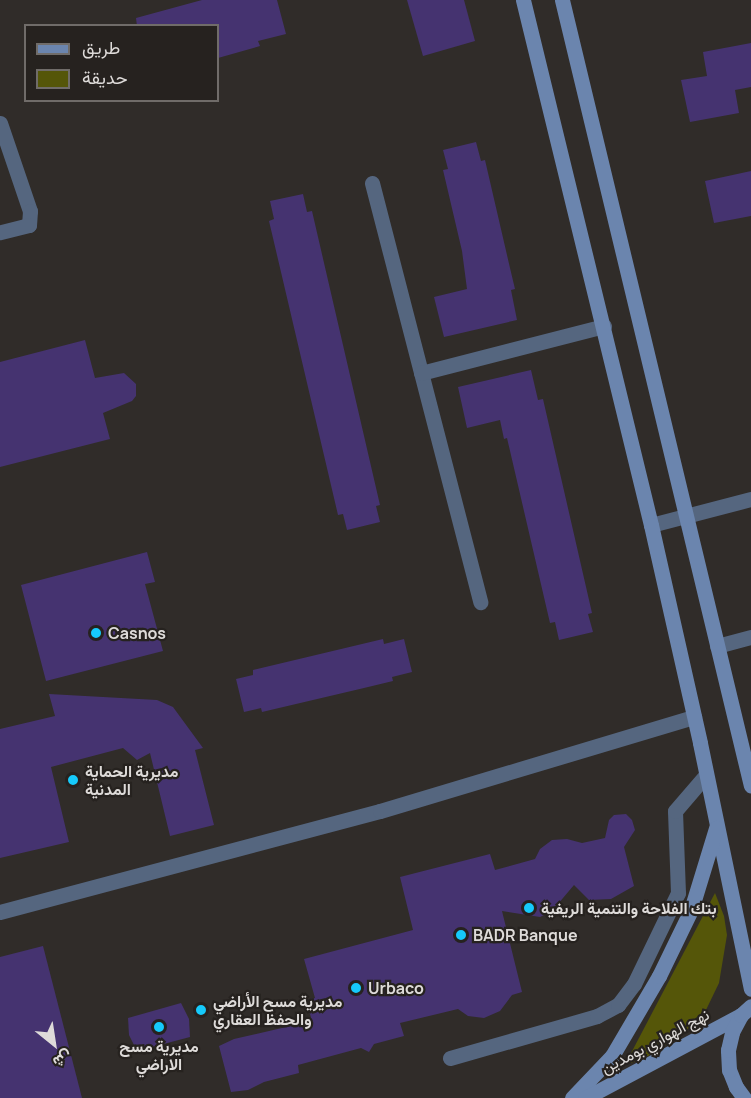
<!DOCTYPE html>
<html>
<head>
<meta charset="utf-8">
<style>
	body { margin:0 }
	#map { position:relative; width:751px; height:1098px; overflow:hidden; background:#302c29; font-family:Manrope,Vazirmatn,sans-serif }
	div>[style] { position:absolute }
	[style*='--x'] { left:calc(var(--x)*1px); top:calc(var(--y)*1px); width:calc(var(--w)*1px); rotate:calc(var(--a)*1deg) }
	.green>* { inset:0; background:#555609 }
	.building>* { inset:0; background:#453370 }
	.lane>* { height:15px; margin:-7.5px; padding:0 7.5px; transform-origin:7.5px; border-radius:7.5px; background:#55667f }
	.street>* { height:15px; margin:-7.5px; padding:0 7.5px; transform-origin:7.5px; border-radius:7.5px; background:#55667f }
	.secondary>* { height:15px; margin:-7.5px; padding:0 7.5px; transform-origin:7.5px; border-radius:7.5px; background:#6b85ae }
	.dots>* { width:16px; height:16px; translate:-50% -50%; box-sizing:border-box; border:3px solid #26221f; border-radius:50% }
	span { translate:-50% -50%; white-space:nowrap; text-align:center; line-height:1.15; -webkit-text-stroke:4.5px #26221f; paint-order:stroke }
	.poi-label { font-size:16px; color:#dedbd9; font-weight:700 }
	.left { translate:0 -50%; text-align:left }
	.street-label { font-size:16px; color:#dedbd9 }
	.legend { position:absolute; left:24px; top:24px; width:195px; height:78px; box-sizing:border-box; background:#26221f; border:2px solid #706c69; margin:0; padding:8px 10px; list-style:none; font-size:18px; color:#dedbd9 }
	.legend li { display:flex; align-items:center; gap:12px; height:30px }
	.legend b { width:30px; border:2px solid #706c69 }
	.north { position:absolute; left:24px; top:1014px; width:60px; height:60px; -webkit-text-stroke:4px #26221f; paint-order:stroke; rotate:150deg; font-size:16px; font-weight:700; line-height:24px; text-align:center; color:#dedbd9 }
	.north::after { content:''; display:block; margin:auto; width:21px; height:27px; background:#dedbd9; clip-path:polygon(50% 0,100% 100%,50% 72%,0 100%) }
</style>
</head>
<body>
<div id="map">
	<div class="green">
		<i style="clip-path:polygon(715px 893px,724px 916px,727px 935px,719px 983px,705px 1012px,687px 1030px,650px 1055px,631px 1063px,629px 1057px)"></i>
	</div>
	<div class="building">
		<i style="clip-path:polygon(202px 0,277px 0,286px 34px,258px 41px,260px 46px,218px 58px,218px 26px,137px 26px,136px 18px)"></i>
		<i style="clip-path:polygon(407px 0,464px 0,475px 41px,423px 56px)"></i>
		<i style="clip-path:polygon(751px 43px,751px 87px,735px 90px,739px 113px,690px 122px,681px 80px,707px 76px,703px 52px)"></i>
		<i style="clip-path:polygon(476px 142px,481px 161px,485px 160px,510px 268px,515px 289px,511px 290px,517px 320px,444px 337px,434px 297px,467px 289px,462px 251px,443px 170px,448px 169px,443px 150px)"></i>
		<i style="clip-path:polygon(751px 171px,751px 216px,714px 223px,705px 181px)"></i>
		<i style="clip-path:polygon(303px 194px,307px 212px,312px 211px,380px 505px,376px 506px,380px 522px,347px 530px,343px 514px,338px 515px,269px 221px,274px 219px,270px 201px)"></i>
		<i style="clip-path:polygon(85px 340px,95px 378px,124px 373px,136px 384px,136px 396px,132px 401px,103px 413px,110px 439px,0 467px,0 362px)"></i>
		<i style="clip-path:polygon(531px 370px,538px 400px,543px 399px,592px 613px,588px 614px,593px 632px,559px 640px,555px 622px,550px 623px,507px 438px,504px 439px,500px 420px,467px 428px,458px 387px)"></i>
		<i style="clip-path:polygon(147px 552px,155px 582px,145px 584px,163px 651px,46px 681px,21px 585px)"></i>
		<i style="clip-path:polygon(383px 639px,384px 644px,404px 639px,412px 672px,392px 677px,393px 681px,364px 688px,262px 712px,261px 708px,244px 712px,236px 679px,253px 675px,253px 670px)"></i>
		<i style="clip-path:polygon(49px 694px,157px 700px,173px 707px,203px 748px,195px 750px,214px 825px,170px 836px,150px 753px,137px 760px,123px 748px,51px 767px,69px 842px,0 858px,0 729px,55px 716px)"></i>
		<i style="clip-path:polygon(626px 814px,632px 820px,635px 830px,624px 847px,634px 886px,611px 899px,589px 900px,574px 885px,552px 911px,540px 917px,502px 911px,522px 992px,512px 995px,500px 1011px,484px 1018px,468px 1016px,458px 1009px,400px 1023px,404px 1036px,374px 1044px,369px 1052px,361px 1048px,298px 1065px,299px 1073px,264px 1082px,248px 1090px,231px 1092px,219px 1046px,234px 1039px,312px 1021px,306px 1000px,315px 998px,304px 959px,413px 930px,400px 877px,490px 854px,495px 870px,535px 859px,540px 849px,552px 840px,567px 839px,582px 843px,605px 838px,609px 820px,614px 815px)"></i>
		<i style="clip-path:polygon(43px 946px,82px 1098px,0 1098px,0 957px)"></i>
		<i style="clip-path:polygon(181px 1003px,189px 1019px,190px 1037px,137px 1051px,129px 1035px,128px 1018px)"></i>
	</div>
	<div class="lane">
		<i style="--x:372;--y:183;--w:433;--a:75.5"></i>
		<i style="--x:421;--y:373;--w:189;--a:-14.4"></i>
		<i style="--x:450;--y:1058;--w:153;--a:-15.9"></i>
		<i style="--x:597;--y:1016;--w:24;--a:-28"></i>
		<i style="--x:618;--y:1005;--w:26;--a:-53"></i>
		<i style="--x:634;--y:984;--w:101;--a:-64.2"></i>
		<i style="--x:678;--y:893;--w:82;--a:-92.1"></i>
		<i style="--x:675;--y:811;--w:46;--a:-49.4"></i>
	</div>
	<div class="street">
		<i style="--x:0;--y:123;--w:93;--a:71.2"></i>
		<i style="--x:30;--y:211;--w:14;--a:94"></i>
		<i style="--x:29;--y:225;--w:30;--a:166"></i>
		<i style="--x:651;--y:525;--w:103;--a:-14.6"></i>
		<i style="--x:717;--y:646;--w:35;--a:-15"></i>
		<i style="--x:0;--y:912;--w:393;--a:-14.9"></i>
		<i style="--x:380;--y:811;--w:328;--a:-16.7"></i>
	</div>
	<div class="secondary">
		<i style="--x:523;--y:0;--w:540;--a:76.3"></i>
		<i style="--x:651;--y:525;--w:223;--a:77.3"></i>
		<i style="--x:700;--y:743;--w:251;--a:78.3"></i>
		<i style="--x:562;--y:0;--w:808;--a:76.48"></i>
		<i style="--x:572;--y:1098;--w:58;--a:-46.4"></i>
		<i style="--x:612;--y:1056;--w:93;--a:-59.6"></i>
		<i style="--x:659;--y:976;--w:73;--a:-64.1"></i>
		<i style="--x:691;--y:910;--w:86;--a:-73"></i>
		<i style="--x:585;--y:1098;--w:177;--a:-28"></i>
		<i style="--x:744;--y:1098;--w:14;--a:-126"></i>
		<i style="--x:736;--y:1087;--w:18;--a:-112"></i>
		<i style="--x:729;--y:1070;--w:20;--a:-93"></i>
		<i style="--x:728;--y:1050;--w:18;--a:-77"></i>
		<i style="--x:732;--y:1032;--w:19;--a:-62"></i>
		<i style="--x:741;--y:1015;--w:13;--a:-42"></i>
	</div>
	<div class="dots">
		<i style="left:96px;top:633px;background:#16cafb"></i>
		<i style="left:73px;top:780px;background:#16cafb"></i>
		<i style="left:529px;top:908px;background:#16cafb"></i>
		<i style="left:461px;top:935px;background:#16cafb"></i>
		<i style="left:356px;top:988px;background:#16cafb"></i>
		<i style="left:201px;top:1010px;background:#16cafb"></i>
		<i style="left:159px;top:1027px;background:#16cafb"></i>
	</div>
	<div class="poi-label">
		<span class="left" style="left:108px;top:633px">Casnos</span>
		<span class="left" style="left:85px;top:780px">مديرية الحماية<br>المدنية</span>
		<span class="left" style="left:541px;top:908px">بتك الفلاحة والتنمية الريفية</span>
		<span class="left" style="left:473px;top:935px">BADR Banque</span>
		<span class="left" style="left:368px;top:988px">Urbaco</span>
		<span class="left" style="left:213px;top:1010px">مديرية مسح الأراضي<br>والحفظ العقاري</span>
		<span style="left:159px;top:1055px">مديرية مسح<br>الاراضي</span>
	</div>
	<div class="street-label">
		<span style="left:655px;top:1041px;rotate:-28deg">نهج الهواري بومدين</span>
	</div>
	<ul class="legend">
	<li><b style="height:8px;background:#6b85ae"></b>طريق</li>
	<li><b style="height:16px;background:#555609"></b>حديقة</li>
	</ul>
	<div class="north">ش</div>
</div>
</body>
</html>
